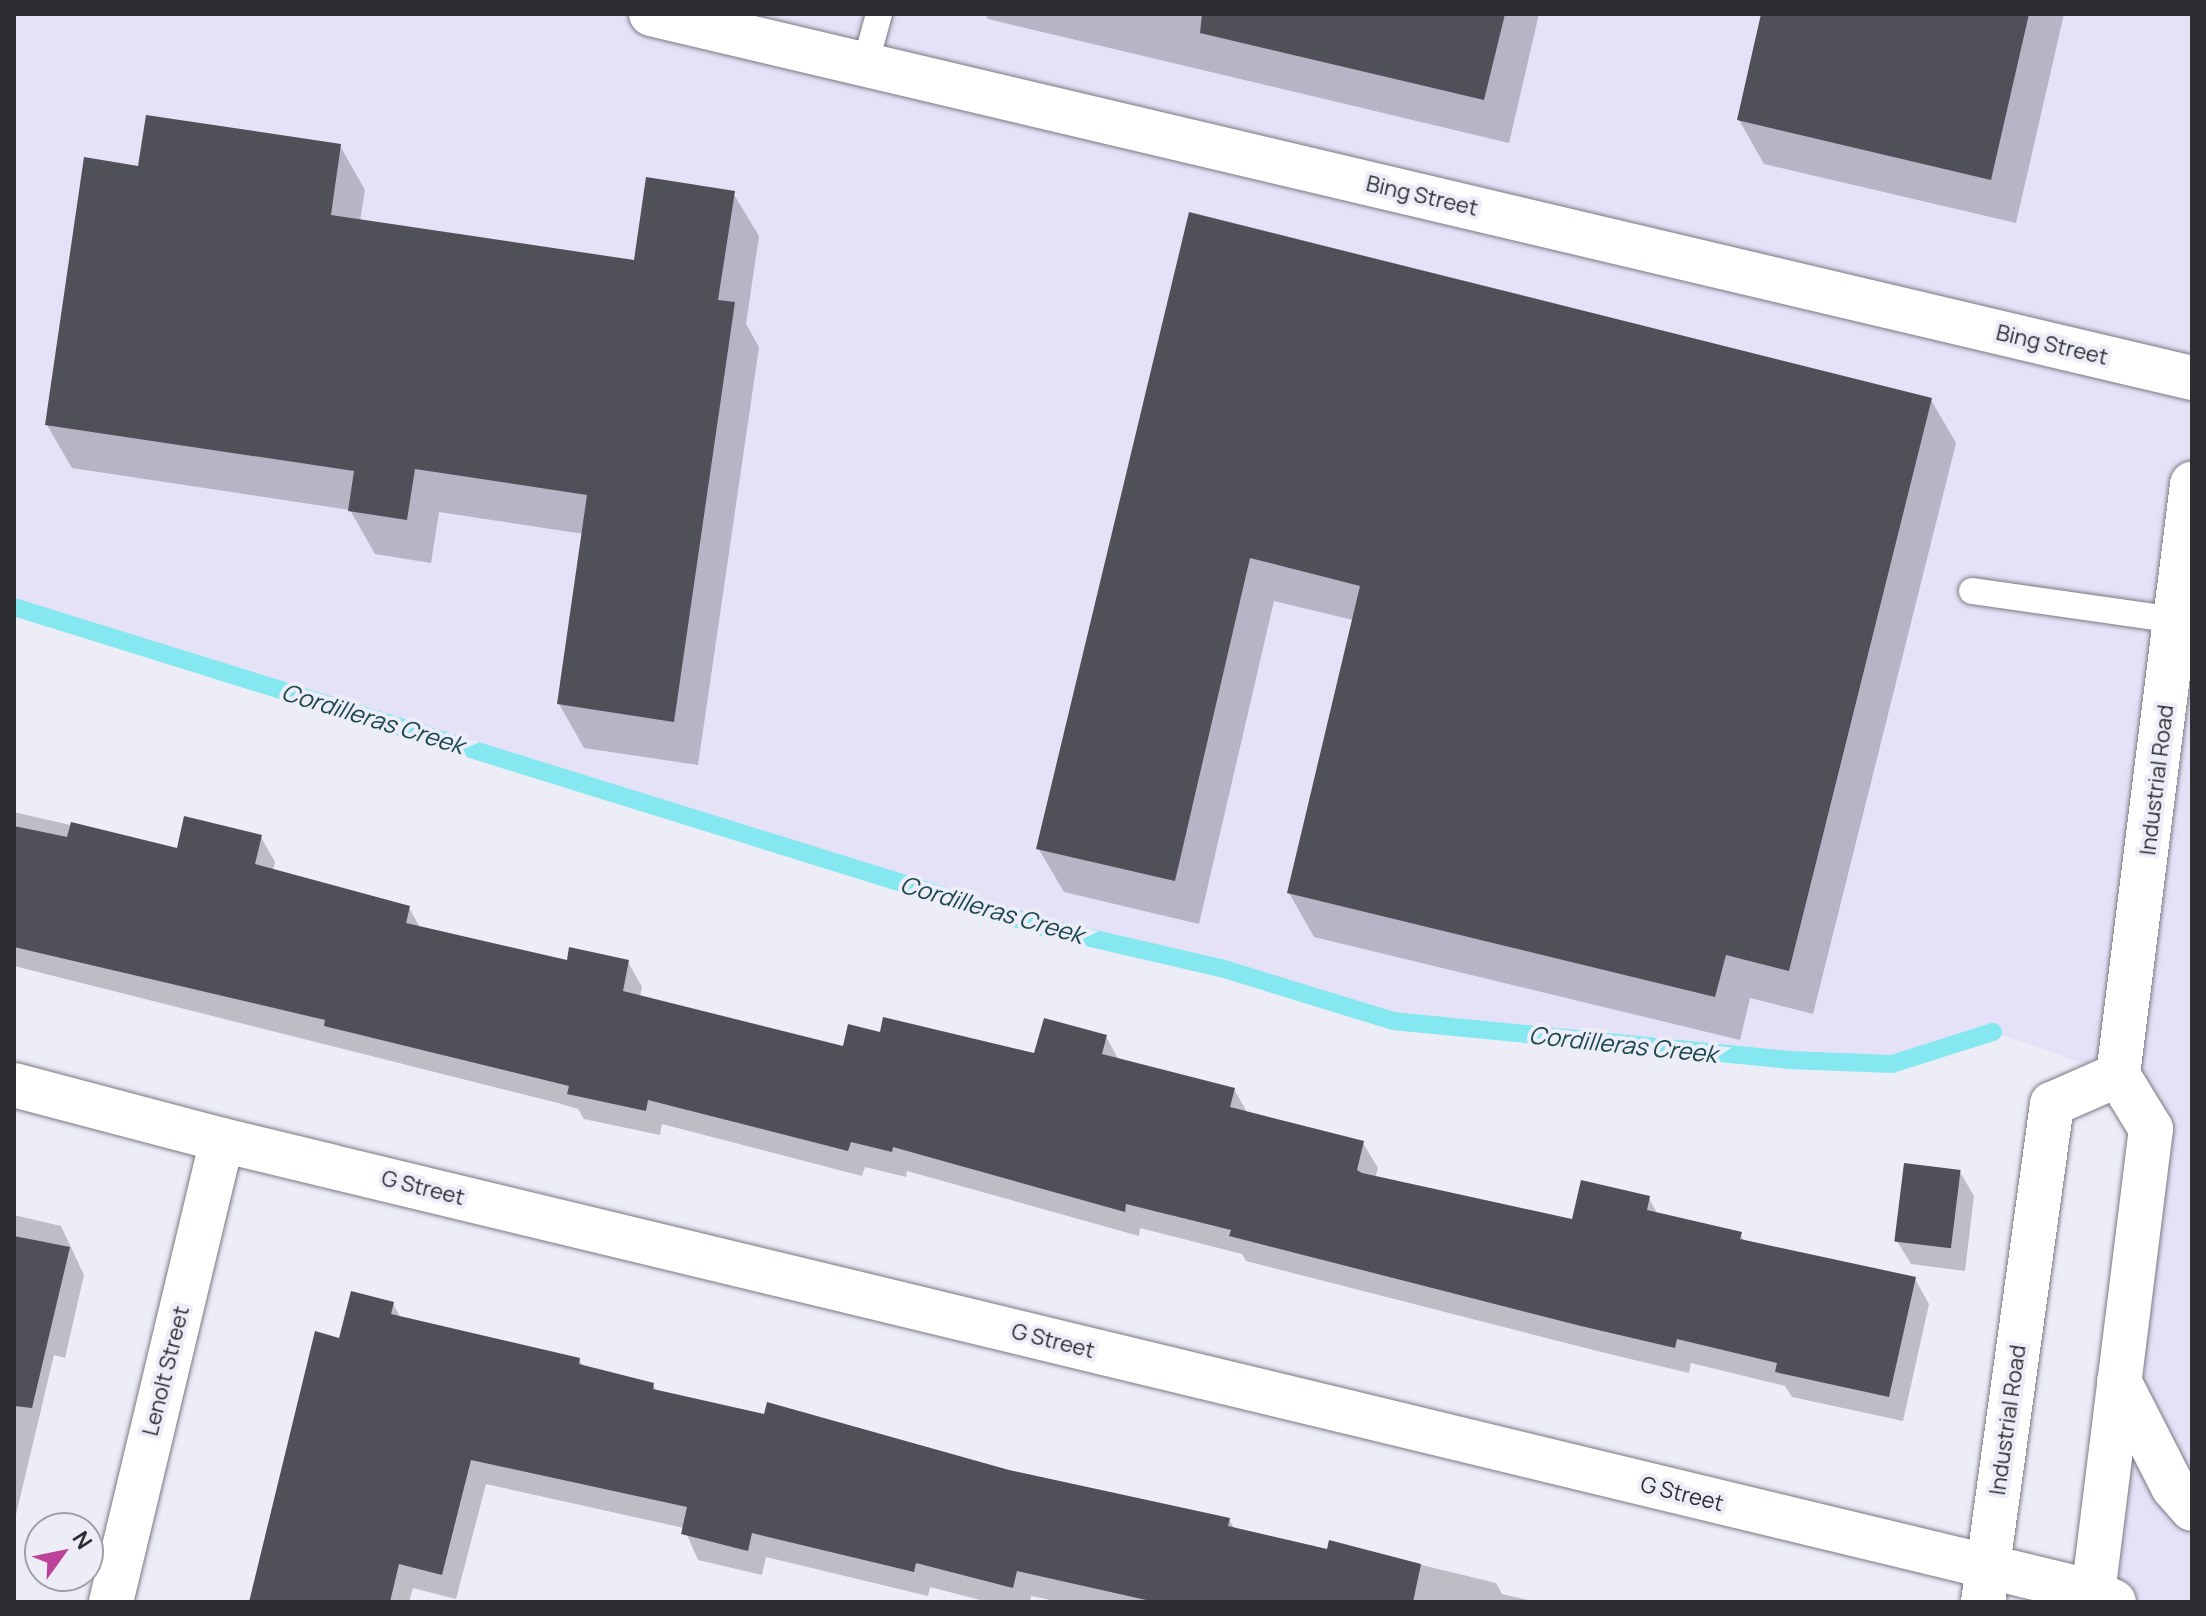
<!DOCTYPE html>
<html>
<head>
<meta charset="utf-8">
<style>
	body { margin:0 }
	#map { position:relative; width:2206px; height:1616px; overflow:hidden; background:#ededf8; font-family:Manrope,sans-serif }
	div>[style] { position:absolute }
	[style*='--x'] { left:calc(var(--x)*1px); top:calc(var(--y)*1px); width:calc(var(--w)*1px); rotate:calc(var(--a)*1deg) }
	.industrial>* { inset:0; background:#e5e1f7 }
	.shadow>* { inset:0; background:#0003 }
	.stream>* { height:18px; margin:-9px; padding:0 9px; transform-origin:9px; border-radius:9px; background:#85e8f0 }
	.building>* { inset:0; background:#505059; transform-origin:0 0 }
	.roads { filter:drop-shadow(0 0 2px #797a83) drop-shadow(0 0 2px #797a83) }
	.lane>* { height:26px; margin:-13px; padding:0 13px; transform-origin:13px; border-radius:13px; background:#fff }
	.street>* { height:44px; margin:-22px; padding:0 22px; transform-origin:22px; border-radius:22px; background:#fff }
	.secondary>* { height:44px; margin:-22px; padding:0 22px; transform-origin:22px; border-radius:22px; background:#fff }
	span { translate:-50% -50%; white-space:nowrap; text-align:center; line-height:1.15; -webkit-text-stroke:8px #ededf8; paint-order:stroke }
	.street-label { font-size:22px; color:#2c2d30 }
	.water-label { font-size:24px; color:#1a484b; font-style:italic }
	.frame { position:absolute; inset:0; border:16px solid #2c2d30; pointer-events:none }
	.north { position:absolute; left:24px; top:1512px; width:80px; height:80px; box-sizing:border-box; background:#ededf8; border:2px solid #a0a0a8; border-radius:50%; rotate:57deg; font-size:22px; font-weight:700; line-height:32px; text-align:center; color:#2c2d30 }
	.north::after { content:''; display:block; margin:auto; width:28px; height:36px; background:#bb449a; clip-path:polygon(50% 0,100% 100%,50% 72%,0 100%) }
</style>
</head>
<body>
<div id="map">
	<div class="industrial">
		<i style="clip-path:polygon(14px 14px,2192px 14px,2192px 1602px,2092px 1602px,2151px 1129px,2117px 1075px,1993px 1032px,1892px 1064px,1788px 1060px,1393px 1021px,1221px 968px,1043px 927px,14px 607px)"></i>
	</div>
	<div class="shadow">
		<i style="clip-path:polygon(985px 14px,1539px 14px,1509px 143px,988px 19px)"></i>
		<i style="clip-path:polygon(1763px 14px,2064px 14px,2016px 223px,1764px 164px,1739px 120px)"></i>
		<i style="clip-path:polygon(340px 146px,365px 190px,360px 222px,636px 262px,733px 193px,759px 236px,746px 324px,759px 347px,698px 765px,584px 748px,559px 704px,584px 534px,439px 512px,431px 563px,375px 554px,350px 510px,72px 468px,47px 425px,140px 168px)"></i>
		<i style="clip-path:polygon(1190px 214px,1931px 400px,1956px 443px,1813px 1014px,1750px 998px,1740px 1040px,1314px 937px,1289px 893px,1353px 620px,1274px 601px,1199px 924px,1064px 892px,1038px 848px)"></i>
		<i style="clip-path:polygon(14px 812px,178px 850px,261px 837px,275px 862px,273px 871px,409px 908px,421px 929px,568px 962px,628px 962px,642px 987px,640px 997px,844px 1048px,881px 1034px,1035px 1055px,1106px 1037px,1119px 1060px,1234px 1089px,1248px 1114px,1363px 1143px,1378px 1168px,1375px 1178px,1574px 1221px,1649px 1198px,1658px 1215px,1740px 1234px,1745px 1242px,1915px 1279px,1929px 1304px,1903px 1421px,1792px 1397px,1785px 1386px,1691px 1363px,1689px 1373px,1597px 1351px,1246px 1261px,1242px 1254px,1140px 1228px,1139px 1236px,907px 1171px,906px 1177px,865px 1167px,862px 1176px,662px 1124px,660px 1135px,584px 1119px,578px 1109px,558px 1103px,14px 966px)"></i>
		<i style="clip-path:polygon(1960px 1172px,1974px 1196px,1965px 1271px,1911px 1264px,1897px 1241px)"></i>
		<i style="clip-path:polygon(14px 1215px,61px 1226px,84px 1275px,65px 1358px,54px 1355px,14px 1523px)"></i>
		<i style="clip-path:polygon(393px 1304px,401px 1318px,579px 1359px,584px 1368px,653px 1385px,657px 1392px,1229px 1519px,1235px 1530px,1329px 1552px,1331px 1543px,1496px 1583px,1502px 1594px,1537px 1602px,1060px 1602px,1031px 1596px,1030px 1602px,988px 1602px,930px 1587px,928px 1596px,766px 1557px,762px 1575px,698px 1560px,684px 1528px,486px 1484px,456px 1599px,413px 1588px,409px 1602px,251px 1602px,340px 1341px)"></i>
	</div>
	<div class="stream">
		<i style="--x:14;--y:607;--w:1078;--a:17.27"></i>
		<i style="--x:1043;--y:927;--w:183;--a:13"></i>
		<i style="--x:1221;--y:968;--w:180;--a:17.1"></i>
		<i style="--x:1393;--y:1021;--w:397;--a:5.6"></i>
		<i style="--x:1788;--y:1060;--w:104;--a:2.2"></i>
		<i style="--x:1892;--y:1064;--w:106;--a:-17.6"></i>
	</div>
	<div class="building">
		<i style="clip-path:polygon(1202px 14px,1505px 14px,1484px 100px,1200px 33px)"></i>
		<i style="clip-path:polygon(1761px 14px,2029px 14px,1991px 180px,1737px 120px)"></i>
		<i style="clip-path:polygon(146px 115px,341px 144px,331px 215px,634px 260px,646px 177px,735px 191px,718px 300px,735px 302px,674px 722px,557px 704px,587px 495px,415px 469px,407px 520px,348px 511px,354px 471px,45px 425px,84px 157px,138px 166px)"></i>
		<i style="clip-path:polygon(1189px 212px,1932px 398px,1789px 971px,1726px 955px,1715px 997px,1287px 893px,1360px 586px,1250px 558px,1175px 881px,1036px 849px)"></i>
		<i style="clip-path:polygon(184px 816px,262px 835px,255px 864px,410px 906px,406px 923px,567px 960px,569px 947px,629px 960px,623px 991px,843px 1046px,848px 1024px,880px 1032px,883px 1017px,1034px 1053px,1044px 1018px,1107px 1035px,1102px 1054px,1235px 1088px,1230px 1107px,1364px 1141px,1357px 1170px,1362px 1173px,1572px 1219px,1581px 1180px,1650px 1196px,1647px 1210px,1742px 1232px,1740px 1239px,1916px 1277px,1889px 1397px,1775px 1372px,1777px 1363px,1677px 1339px,1675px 1348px,1581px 1326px,1229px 1236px,1231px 1230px,1126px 1204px,1125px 1212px,893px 1147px,892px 1152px,851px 1142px,848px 1151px,648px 1100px,646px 1111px,567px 1094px,569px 1086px,324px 1026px,325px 1020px,14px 947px,14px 826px,67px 837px,71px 822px,177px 848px)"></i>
		<i style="left:1904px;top:1163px;width:57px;height:79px;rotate:7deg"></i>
		<i style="clip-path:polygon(14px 1236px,70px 1247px,32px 1408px,14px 1406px)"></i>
		<i style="clip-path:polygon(351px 1291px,394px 1302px,391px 1314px,580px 1358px,579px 1364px,654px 1383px,653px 1389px,764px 1414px,767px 1402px,1009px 1470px,1230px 1518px,1228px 1526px,1327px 1549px,1329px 1540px,1421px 1564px,1413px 1602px,1155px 1602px,1017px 1571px,1013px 1588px,916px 1563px,914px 1572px,752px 1533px,748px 1551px,681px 1534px,687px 1507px,471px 1460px,442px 1575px,399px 1564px,390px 1602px,249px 1602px,315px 1331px,339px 1338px)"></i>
	</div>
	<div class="roads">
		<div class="lane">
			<i style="--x:865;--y:65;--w:53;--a:-74.6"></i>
			<i style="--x:1972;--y:591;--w:206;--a:8.1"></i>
		</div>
		<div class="street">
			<i style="--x:651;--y:14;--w:1583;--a:13.29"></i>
			<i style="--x:14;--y:1085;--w:215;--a:14.8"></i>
			<i style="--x:222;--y:1140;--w:1925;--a:13.58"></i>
			<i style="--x:2093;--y:1592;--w:23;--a:25"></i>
			<i style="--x:2119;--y:1381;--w:119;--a:63"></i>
			<i style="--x:2173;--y:1487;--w:29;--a:49"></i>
			<i style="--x:111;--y:1602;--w:475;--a:-76.5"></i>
		</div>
		<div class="secondary">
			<i style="--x:1983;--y:1602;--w:503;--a:-82.11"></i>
			<i style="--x:2052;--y:1104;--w:72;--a:-23.7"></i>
			<i style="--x:2092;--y:1602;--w:477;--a:-82.9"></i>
			<i style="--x:2151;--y:1129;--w:63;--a:-121.4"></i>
			<i style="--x:2118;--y:1075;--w:596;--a:-82.86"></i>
		</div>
	</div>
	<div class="street-label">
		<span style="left:1422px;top:196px;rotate:13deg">Bing Street</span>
		<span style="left:2052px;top:345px;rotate:13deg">Bing Street</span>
		<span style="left:2157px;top:780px;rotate:-83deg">Industrial Road</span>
		<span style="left:423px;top:1188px;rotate:14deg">G Street</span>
		<span style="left:1053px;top:1341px;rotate:14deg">G Street</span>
		<span style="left:166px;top:1371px;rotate:-76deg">Lenolt Street</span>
		<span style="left:2008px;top:1420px;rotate:-82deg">Industrial Road</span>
		<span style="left:1682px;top:1494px;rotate:14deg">G Street</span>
	</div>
	<div class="water-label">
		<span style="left:373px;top:718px;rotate:17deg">Cordilleras Creek</span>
		<span style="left:992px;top:909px;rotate:16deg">Cordilleras Creek</span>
		<span style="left:1623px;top:1044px;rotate:6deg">Cordilleras Creek</span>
	</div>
	<div class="frame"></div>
	<div class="north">N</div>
</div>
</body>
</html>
